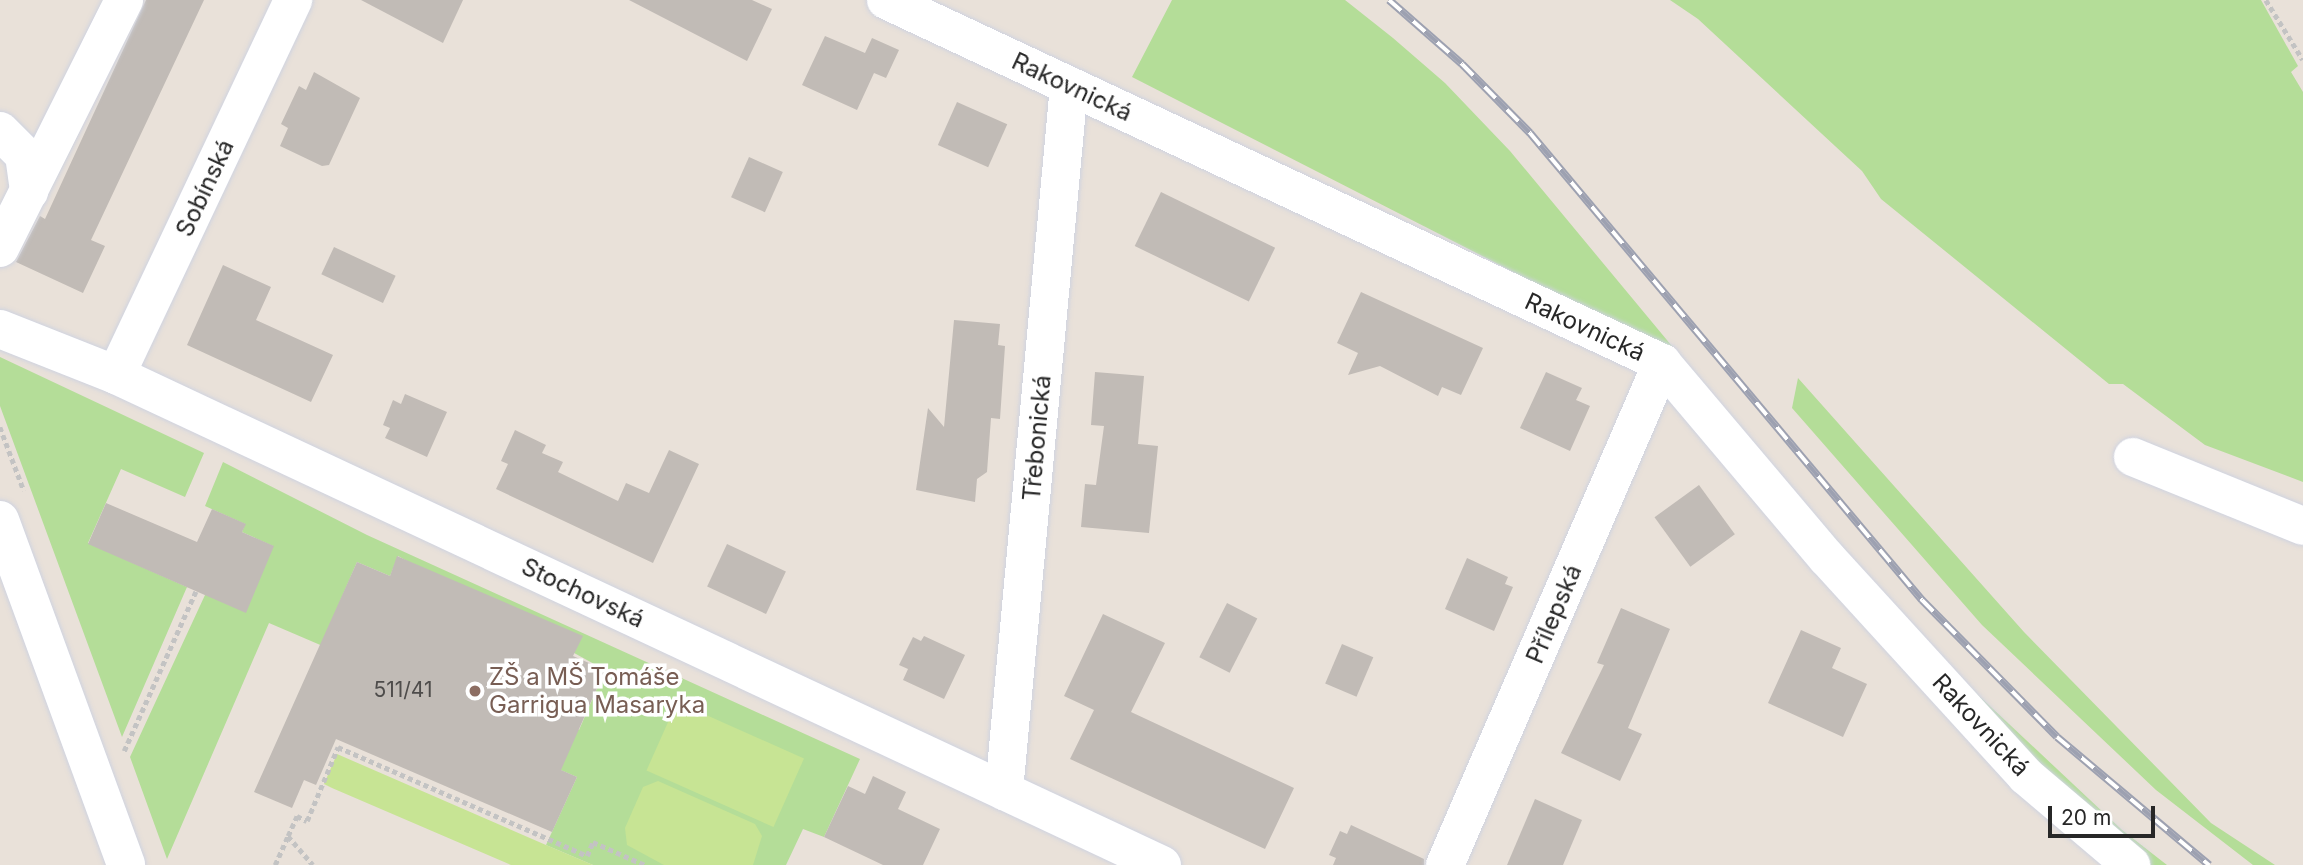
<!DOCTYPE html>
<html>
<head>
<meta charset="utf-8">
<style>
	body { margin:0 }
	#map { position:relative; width:2303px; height:865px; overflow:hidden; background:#e9e1d9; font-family:Inter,sans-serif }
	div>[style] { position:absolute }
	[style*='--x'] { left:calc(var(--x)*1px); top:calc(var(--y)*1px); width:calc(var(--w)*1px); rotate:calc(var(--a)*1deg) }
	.green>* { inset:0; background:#b4dd98 }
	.pitch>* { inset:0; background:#c7e494; transform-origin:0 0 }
	.building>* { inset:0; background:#c1bbb6; transform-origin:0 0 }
	.path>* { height:4.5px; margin-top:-2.25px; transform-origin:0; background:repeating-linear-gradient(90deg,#c3c3c3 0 5px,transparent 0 8.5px) }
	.roads { filter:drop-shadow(0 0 2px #cfd3e0) drop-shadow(0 0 2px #cfd3e0) }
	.minor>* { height:38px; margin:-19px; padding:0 19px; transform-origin:19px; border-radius:19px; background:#fff }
	.rail>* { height:8px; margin-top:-4px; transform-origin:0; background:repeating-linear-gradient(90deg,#fff 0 16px,#9da1b1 0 32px); box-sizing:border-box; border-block:2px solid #9da1b1 }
	.dots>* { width:19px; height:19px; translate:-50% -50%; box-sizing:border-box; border:4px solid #fff; border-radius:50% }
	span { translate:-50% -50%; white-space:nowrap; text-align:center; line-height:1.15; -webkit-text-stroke:7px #fff; paint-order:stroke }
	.number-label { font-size:21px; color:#4e4c4b }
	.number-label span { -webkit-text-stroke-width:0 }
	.street-label { font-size:24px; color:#272727 }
	.education-label { font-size:24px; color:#785e54 }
	.left { translate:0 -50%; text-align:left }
	.scale { position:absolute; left:2048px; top:806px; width:107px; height:32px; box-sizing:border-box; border:4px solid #272727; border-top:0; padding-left:9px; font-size:21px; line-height:24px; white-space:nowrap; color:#272727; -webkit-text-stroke:5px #fff; paint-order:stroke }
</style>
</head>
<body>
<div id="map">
	<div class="green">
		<i style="clip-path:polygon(1172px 0,1345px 0,1393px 38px,1445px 83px,1510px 151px,1769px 463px,1943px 662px,2122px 830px,2167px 865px,2151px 865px,2041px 769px,1960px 686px,1670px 352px,1132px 77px)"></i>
		<i style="clip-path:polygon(1670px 0,2261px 0,2298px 66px,2291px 72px,2303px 92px,2303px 482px,2205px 445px,2123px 384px,2109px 384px,1881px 199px,1862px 171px,1698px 19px)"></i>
		<i style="clip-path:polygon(0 357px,204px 453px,185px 497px,121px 469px,88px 543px,187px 587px,122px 737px,0 406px)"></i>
		<i style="clip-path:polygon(1798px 378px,2024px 632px,2211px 823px,2275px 865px,2253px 865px,2156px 790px,1982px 625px,1792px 408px)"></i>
		<i style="clip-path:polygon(223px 462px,367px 535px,860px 759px,824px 837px,803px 829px,786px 865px,593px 865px,546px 845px,577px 777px,516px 751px,562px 723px,579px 730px,605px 670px,398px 556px,390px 576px,357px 562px,331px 622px,353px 659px,269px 623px,167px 859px,130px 757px,205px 595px,273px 546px,242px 532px,245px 524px,205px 506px)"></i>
	</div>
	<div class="pitch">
		<i style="left:677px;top:702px;width:139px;height:75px;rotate:24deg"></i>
		<i style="clip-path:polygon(337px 754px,546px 845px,593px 865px,511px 865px,332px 788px,324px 784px)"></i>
		<i style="clip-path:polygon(658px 781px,755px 824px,762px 836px,753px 865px,664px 865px,627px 845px,625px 828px,643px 787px)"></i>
	</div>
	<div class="building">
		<i style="clip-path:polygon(146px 0,204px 0,91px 240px,105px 246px,83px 293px,16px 262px,40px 216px,45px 219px)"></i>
		<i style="clip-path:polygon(361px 0,463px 0,443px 43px)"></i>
		<i style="clip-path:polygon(629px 0,752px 0,772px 9px,747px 61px)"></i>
		<i style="clip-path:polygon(825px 36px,865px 53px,872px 38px,899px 50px,886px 78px,874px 73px,857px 110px,802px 85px)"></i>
		<i style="clip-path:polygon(314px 72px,360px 98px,329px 165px,322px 166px,280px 146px,288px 128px,281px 124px,299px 86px,306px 90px)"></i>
		<i style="left:957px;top:102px;width:55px;height:47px;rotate:24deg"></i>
		<i style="left:749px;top:157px;width:37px;height:44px;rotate:24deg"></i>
		<i style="left:1161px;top:192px;width:127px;height:60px;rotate:26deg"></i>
		<i style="left:334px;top:247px;width:68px;height:30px;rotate:25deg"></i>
		<i style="clip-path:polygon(223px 265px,271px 287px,256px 320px,333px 355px,311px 402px,187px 345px)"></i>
		<i style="clip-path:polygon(1361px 292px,1483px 348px,1461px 395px,1442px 387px,1438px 396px,1380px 366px,1348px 375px,1358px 353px,1337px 343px)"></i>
		<i style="clip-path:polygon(954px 320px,1000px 324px,998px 345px,1005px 346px,1000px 419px,991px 418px,987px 472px,977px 479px,975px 502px,916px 490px,928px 408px,944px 427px)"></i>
		<i style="clip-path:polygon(1095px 372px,1144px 376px,1138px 444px,1158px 446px,1149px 533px,1081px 527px,1085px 484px,1096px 485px,1104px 426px,1091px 425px)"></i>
		<i style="clip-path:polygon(1546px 372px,1582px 388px,1576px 400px,1590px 406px,1570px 451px,1520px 428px)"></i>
		<i style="clip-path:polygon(405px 394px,447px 412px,427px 457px,385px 438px,390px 428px,383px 425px,393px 400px,401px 404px)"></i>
		<i style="clip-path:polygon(515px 430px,546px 445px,542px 453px,563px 462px,558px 472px,618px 501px,626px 483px,649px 493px,669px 450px,699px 464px,653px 563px,496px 489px,508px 464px,501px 461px)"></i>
		<i style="left:1699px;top:485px;width:61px;height:55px;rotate:54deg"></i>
		<i style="clip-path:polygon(106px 503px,197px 542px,212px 509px,246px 524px,242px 532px,274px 546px,246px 613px,88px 544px)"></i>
		<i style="left:727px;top:544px;width:65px;height:47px;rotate:25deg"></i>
		<i style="clip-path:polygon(397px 556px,583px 636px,573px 656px,605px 670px,561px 770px,577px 777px,552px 832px,336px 739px,316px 785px,304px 780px,292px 808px,254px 792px,357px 562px,390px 576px)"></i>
		<i style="clip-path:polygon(1467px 558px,1508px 577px,1505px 584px,1513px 587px,1494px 631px,1445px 609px)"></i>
		<i style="left:1227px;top:603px;width:34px;height:61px;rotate:27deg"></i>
		<i style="clip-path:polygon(1621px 608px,1670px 629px,1628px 728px,1642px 734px,1620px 781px,1561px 753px,1604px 665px,1597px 663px)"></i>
		<i style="clip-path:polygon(1103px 614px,1165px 643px,1131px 712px,1294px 788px,1265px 849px,1070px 759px,1094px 710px,1064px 696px)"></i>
		<i style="clip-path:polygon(1801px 630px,1841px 648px,1832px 668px,1867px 684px,1843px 737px,1768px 703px)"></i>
		<i style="clip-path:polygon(924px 636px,965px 655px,944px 699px,903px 680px,908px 669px,899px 665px,913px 637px,921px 641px)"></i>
		<i style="left:1342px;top:644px;width:34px;height:43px;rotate:23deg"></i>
		<i style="clip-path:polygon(873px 776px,906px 792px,898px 809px,940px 829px,923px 865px,883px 865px,824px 837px,848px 786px,865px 794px)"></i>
		<i style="clip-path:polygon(1535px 799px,1582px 820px,1563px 865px,1507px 865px)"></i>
		<i style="clip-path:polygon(1351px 825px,1424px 859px,1424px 865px,1333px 865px,1336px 858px,1329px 855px,1340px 831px,1347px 834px)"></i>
	</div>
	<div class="path">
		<i style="--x:2266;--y:0;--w:70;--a:58.3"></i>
		<i style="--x:0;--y:427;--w:68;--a:69.4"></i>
		<i style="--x:124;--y:751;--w:175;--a:-65.8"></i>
		<i style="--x:288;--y:836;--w:22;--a:-66"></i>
		<i style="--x:297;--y:816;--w:11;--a:27"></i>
		<i style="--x:307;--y:821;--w:80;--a:-67.3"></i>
		<i style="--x:338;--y:747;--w:272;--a:23.6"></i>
		<i style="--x:587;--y:856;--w:15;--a:-67"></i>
		<i style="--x:593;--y:842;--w:57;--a:23.9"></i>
		<i style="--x:275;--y:865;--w:32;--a:-66"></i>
		<i style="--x:288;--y:836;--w:38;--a:49"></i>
	</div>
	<div class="roads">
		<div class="minor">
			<i style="--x:886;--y:0;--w:857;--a:25.07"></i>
			<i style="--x:1662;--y:363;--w:255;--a:49.8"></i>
			<i style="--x:1827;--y:558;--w:295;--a:47.6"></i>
			<i style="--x:2026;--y:776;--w:138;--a:40.3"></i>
			<i style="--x:0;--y:131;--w:34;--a:45"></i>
			<i style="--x:24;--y:155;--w:37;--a:82"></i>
			<i style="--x:0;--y:248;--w:277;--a:-63.4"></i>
			<i style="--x:0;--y:329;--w:125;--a:21.6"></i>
			<i style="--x:116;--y:375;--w:1155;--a:25.1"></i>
			<i style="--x:116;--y:375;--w:415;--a:-64.7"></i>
			<i style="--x:2133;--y:457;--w:183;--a:22.1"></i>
			<i style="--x:0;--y:520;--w:367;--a:69.9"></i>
			<i style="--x:1004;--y:791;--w:708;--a:-84.73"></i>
			<i style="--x:1445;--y:865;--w:547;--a:-66.62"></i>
		</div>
	</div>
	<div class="rail">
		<i style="--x:1389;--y:0;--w:97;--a:41.2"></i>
		<i style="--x:1462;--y:64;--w:97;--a:45.4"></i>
		<i style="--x:1530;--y:133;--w:610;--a:49.99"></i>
		<i style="--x:1922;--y:600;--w:192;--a:45.4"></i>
		<i style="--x:2057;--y:737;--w:199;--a:40.1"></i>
	</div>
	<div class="dots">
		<i style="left:475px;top:691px;background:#8d6e63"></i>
	</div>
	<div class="number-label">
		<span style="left:403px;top:690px">511/41</span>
	</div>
	<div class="street-label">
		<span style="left:1072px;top:87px;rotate:25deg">Rakovnická</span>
		<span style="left:205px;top:188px;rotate:-65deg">Sobínská</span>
		<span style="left:1585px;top:327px;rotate:25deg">Rakovnická</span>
		<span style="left:1037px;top:438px;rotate:-85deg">Třebonická</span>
		<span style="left:583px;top:593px;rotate:25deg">Stochovská</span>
		<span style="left:1554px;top:614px;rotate:-67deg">Přílepská</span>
		<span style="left:1981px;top:725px;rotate:47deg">Rakovnická</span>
	</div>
	<div class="education-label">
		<span class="left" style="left:489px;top:691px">ZŠ a MŠ Tomáše<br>Garrigua Masaryka</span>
	</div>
	<div class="scale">20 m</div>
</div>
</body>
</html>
